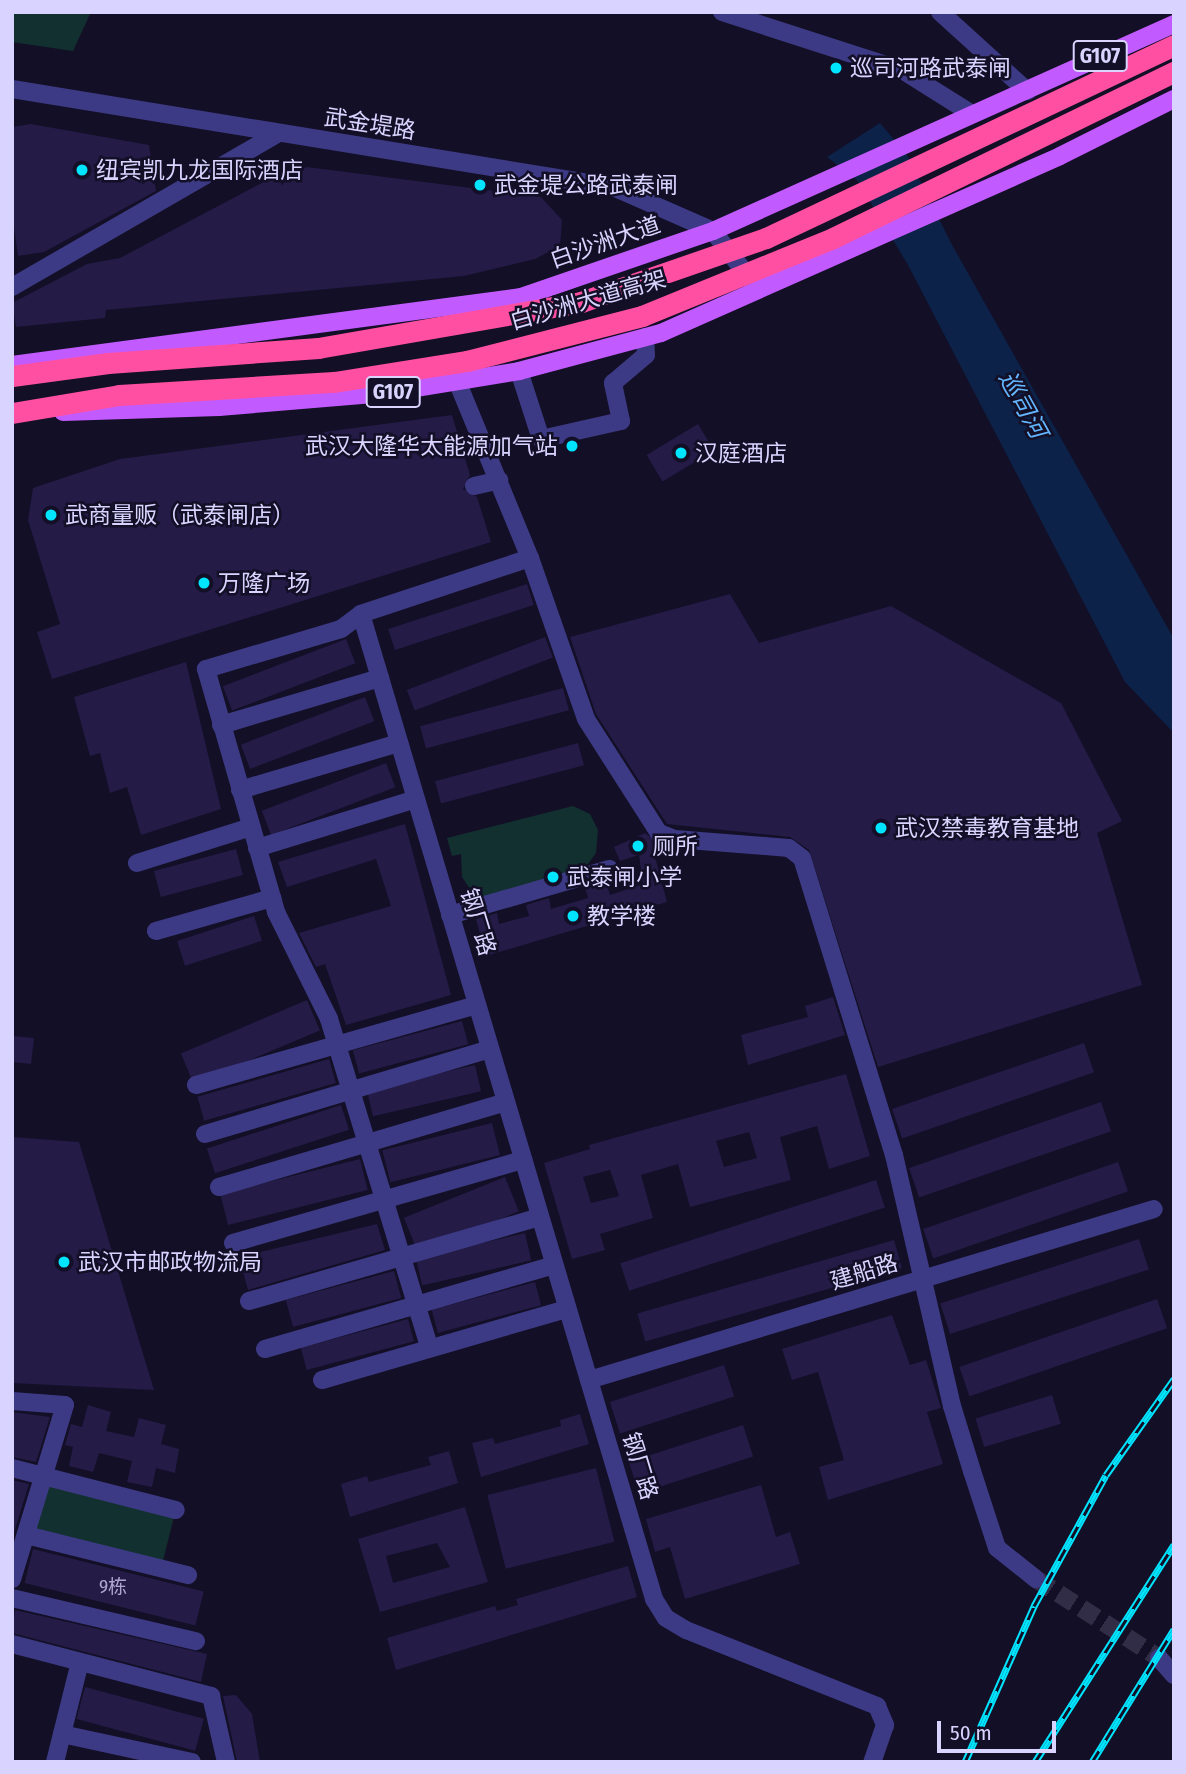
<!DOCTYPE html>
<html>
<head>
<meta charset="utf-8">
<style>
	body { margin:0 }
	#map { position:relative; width:1186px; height:1774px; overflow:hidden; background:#130f26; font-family:"Fira Sans Condensed","Noto Sans SC",sans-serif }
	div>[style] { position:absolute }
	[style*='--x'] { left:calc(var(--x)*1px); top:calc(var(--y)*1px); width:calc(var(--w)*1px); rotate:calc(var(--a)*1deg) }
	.green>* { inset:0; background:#12302f; transform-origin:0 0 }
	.water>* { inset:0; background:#0c2248 }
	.building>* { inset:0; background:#241b47; transform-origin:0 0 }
	.minor-tunnel>* { height:18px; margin-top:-9px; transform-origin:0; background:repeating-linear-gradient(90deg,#312d47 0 18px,transparent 0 27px) }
	.minor>* { height:18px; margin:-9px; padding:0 9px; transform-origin:9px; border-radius:9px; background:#3d3a85 }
	.major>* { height:18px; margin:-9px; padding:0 9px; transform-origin:9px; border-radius:9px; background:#c25bff }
	.highway>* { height:21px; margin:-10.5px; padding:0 10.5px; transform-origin:10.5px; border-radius:10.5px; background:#ff4fa3 }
	.rail>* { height:7px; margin-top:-3.5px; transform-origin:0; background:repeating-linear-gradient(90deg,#130f26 0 13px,#00e5ff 0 26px); box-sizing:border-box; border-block:2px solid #00e5ff }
	.dots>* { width:19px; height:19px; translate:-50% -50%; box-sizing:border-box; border:4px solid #130f26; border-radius:50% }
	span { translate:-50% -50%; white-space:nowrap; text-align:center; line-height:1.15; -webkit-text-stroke:5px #130f26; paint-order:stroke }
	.number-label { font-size:19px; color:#aca6d1 }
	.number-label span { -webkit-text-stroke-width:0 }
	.shield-label span { padding:2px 5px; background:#130f26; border:2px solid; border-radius:5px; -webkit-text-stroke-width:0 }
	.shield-label { font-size:21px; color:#d9d4ff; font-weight:700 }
	.poi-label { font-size:23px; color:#d9d4ff }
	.left { translate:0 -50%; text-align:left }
	.right { translate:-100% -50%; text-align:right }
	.street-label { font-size:23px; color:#d9d4ff }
	.water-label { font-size:24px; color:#62b6ff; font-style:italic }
	.frame { position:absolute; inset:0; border:14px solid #d9d4ff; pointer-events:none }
	.scale { position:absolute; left:937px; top:1721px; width:119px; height:32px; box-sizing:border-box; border:4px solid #d9d4ff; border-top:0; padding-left:9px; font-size:21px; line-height:24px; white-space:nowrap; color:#d9d4ff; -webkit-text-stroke:5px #130f26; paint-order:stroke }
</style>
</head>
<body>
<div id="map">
	<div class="green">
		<i style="clip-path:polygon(12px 12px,91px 12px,73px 51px,12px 42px)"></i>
		<i style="clip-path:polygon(573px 806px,590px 814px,598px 830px,596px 853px,585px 868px,489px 899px,472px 892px,462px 877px,461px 854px,452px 856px,447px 838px)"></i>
		<i style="left:44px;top:1476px;width:136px;height:62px;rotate:14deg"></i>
	</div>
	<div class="water">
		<i style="clip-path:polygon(880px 123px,907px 155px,951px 243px,1174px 639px,1174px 733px,1125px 682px,908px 265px,857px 180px,827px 157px)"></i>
	</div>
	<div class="building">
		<i style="clip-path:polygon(31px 124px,149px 145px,156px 191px,44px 252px,18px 256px,12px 213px,12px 127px)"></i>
		<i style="clip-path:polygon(307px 167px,541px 197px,562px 220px,560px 246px,535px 259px,464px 276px,106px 310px,105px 318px,16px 327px,12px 303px,87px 264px,120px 258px,269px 179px)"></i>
		<i style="clip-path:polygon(452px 415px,470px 475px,463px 489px,477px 497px,491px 542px,52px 679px,37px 632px,60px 624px,28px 520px,33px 488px,120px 459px)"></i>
		<i style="left:698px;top:424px;width:31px;height:60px;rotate:59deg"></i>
		<i style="left:527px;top:584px;width:22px;height:146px;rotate:72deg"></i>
		<i style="clip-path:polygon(730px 594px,759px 643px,891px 606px,1061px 703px,1122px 821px,1097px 833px,1142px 985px,878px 1067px,809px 850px,790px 837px,667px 824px,596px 714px,570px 637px)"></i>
		<i style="left:545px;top:637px;width:22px;height:148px;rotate:69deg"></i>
		<i style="left:346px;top:639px;width:26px;height:132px;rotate:69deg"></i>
		<i style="clip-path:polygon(186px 662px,221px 809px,141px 835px,127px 787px,110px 793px,100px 753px,90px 756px,74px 697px)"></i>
		<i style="left:563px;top:688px;width:23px;height:148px;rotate:75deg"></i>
		<i style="left:365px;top:697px;width:26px;height:133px;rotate:69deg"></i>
		<i style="left:578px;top:743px;width:23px;height:148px;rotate:75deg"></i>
		<i style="left:386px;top:763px;width:26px;height:133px;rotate:69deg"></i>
		<i style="clip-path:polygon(405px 824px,451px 995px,346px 1025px,325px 964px,316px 967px,299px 933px,391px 906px,376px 859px,287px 887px,278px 862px)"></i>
		<i style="clip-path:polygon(645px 833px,662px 846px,653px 849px,667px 902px,486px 956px,476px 919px,497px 913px,499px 924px,529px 916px,526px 905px,549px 898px,551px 909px,588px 898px,585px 888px,606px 882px,610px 895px,643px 884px,639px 855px,620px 861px,614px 847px)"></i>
		<i style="left:236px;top:849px;width:27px;height:85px;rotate:75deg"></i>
		<i style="left:254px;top:916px;width:26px;height:81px;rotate:72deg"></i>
		<i style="clip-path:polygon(833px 997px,845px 1035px,748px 1065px,741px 1035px,808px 1017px,805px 1006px)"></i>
		<i style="left:307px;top:1000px;width:33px;height:137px;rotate:67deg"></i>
		<i style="left:462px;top:1021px;width:24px;height:113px;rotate:75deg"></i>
		<i style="clip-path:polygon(12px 1036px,34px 1038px,31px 1064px,12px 1062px)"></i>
		<i style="left:1084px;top:1043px;width:31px;height:203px;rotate:71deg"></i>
		<i style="left:329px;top:1059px;width:25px;height:137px;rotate:74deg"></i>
		<i style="left:475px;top:1065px;width:27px;height:111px;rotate:77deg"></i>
		<i style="clip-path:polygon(evenodd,846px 1074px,870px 1156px,829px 1169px,817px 1126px,780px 1137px,791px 1180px,690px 1207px,678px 1164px,641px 1175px,653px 1218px,600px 1234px,605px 1250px,572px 1259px,544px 1163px,590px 1149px,589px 1145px,846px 1074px,749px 1132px,757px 1158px,724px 1167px,716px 1141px,749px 1132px,846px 1074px,610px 1170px,619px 1196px,591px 1203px,583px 1177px,610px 1170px)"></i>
		<i style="left:1101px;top:1102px;width:31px;height:203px;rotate:71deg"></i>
		<i style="left:341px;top:1105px;width:26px;height:141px;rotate:72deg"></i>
		<i style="left:492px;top:1123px;width:33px;height:113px;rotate:76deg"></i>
		<i style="clip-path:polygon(12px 1137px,79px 1142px,154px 1390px,12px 1383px)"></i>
		<i style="left:360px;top:1159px;width:32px;height:144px;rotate:76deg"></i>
		<i style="left:1118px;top:1162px;width:31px;height:206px;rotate:71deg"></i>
		<i style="left:505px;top:1177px;width:37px;height:109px;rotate:68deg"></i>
		<i style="left:876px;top:1180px;width:29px;height:269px;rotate:72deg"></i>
		<i style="clip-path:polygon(377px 1224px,385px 1250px,248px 1290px,239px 1257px)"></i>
		<i style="left:525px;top:1233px;width:28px;height:112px;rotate:77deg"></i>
		<i style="left:1139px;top:1239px;width:32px;height:209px;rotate:72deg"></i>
		<i style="left:894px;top:1240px;width:29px;height:267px;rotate:74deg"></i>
		<i style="left:394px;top:1271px;width:28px;height:112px;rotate:75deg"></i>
		<i style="left:535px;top:1282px;width:24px;height:107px;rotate:75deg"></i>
		<i style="left:1157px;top:1299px;width:31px;height:209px;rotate:71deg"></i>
		<i style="clip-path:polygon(892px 1315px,910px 1365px,926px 1360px,941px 1408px,927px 1412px,943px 1464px,828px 1500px,819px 1467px,844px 1460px,818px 1372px,792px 1380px,782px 1349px)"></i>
		<i style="left:408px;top:1319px;width:23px;height:111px;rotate:75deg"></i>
		<i style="left:724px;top:1365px;width:33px;height:120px;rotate:72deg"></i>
		<i style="left:1052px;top:1395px;width:30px;height:80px;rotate:73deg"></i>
		<i style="clip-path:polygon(88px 1405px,111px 1412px,106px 1431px,134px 1437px,139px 1418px,166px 1425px,161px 1444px,179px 1449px,175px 1473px,156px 1468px,152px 1487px,127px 1482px,132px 1461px,99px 1453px,93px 1472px,69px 1466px,73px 1447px,65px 1445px,71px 1424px,82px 1427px)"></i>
		<i style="clip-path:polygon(12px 1412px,50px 1417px,36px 1462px,12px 1457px)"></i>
		<i style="clip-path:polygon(580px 1414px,589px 1444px,481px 1477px,472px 1443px,493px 1438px,495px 1444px,561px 1426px,560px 1420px)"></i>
		<i style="left:743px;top:1425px;width:33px;height:120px;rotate:72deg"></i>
		<i style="clip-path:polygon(449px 1451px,458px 1483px,350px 1517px,341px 1484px,367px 1476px,369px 1482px,431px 1465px,428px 1457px)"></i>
		<i style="left:596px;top:1468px;width:76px;height:112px;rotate:76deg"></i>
		<i style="clip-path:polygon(12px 1480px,29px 1484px,12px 1539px)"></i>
		<i style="clip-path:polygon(761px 1485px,776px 1537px,790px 1532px,800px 1564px,685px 1599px,670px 1547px,655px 1552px,646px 1519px)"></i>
		<i style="clip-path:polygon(evenodd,465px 1507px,488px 1582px,380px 1612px,358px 1539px,465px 1507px,437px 1543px,450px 1567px,393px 1583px,386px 1556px,437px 1543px)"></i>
		<i style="left:33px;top:1549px;width:176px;height:35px;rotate:14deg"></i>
		<i style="clip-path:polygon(628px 1566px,637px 1597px,396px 1670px,387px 1638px,495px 1606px,497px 1611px,518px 1605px,516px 1599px)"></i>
		<i style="clip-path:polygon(15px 1610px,207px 1654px,201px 1682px,12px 1633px)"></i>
		<i style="left:85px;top:1687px;width:123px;height:33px;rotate:15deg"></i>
		<i style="clip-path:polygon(236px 1695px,252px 1714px,260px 1762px,237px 1762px,223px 1696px)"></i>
	</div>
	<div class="minor-tunnel">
		<i style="--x:1036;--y:1579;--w:146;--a:32.7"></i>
	</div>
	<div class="minor">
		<i style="--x:722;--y:12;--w:189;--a:17.9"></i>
		<i style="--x:902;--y:70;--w:83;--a:32.2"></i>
		<i style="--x:940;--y:12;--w:118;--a:42.2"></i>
		<i style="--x:12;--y:89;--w:609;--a:9.26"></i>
		<i style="--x:613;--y:187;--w:109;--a:23.7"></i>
		<i style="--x:713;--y:231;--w:66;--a:52.4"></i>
		<i style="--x:12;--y:287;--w:306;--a:-30"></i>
		<i style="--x:519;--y:371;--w:71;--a:72.1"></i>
		<i style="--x:541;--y:439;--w:82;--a:-12.7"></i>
		<i style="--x:621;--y:421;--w:39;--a:-102"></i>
		<i style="--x:613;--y:383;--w:43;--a:-40.3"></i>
		<i style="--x:646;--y:355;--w:18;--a:-93"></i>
		<i style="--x:457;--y:381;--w:191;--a:67.6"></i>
		<i style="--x:530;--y:558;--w:178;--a:161.7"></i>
		<i style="--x:361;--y:614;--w:1028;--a:73.43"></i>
		<i style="--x:654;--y:1599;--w:22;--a:58"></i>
		<i style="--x:666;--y:1618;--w:23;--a:31"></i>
		<i style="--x:686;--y:1630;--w:206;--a:21.7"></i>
		<i style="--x:877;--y:1706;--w:21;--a:67"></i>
		<i style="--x:885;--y:1725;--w:39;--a:109"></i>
		<i style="--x:474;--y:486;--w:26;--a:-13"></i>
		<i style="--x:530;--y:558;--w:170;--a:70.8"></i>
		<i style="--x:586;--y:719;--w:135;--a:57.4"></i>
		<i style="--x:659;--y:833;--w:17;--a:21"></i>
		<i style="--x:675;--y:839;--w:114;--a:4.5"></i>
		<i style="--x:789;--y:848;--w:16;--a:38"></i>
		<i style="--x:802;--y:858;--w:311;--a:72.8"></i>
		<i style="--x:894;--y:1155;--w:258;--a:77"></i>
		<i style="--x:952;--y:1406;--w:68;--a:72.9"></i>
		<i style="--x:972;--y:1471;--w:81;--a:72"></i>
		<i style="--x:997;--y:1548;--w:50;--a:38.5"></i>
		<i style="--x:361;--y:614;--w:25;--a:143"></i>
		<i style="--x:341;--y:629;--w:141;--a:163.5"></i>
		<i style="--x:206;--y:669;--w:253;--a:73.9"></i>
		<i style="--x:276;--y:912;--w:119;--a:63.6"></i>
		<i style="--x:329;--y:1019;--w:343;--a:73"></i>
		<i style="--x:221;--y:725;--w:166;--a:-16.5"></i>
		<i style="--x:240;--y:790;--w:166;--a:-16.5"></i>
		<i style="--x:257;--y:848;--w:166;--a:-17.1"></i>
		<i style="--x:137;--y:863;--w:120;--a:-17.5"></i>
		<i style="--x:450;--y:915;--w:166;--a:-16.1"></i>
		<i style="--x:156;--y:931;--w:121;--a:-15.9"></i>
		<i style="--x:196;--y:1085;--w:292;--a:-15.9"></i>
		<i style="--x:205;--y:1134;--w:297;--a:-16.6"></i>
		<i style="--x:219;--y:1187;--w:299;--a:-16.5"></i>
		<i style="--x:233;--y:1243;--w:302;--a:-16"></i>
		<i style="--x:249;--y:1301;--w:303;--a:-16.1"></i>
		<i style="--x:265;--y:1349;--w:301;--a:-16.2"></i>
		<i style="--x:322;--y:1380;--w:255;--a:-16.2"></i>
		<i style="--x:589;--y:1380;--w:590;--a:-16.84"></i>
		<i style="--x:12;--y:1401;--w:53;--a:4.3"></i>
		<i style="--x:65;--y:1405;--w:182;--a:106.9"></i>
		<i style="--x:12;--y:1468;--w:169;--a:14.4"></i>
		<i style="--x:26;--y:1535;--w:167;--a:13.9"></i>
		<i style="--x:12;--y:1598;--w:189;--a:13.2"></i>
		<i style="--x:12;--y:1644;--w:206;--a:14.6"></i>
		<i style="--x:211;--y:1696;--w:68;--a:77.2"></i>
		<i style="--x:1159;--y:1658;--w:23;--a:49"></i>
		<i style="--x:62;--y:1734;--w:133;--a:12.2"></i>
		<i style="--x:55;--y:1762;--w:103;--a:-76"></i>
	</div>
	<div class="major">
		<i style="--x:12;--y:365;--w:514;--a:-7.61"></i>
		<i style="--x:521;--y:297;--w:203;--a:-19"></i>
		<i style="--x:713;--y:231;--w:505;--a:-24.18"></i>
		<i style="--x:63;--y:412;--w:156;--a:-1.8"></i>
		<i style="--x:219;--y:407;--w:167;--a:-4.8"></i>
		<i style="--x:385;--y:393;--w:136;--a:-9.3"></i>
		<i style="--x:519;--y:371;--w:147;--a:-15"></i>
		<i style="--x:661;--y:333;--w:436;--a:-23.9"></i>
		<i style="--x:1060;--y:156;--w:127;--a:-26.6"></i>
	</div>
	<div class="highway">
		<i style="--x:12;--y:376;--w:97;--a:-7.7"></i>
		<i style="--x:108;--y:363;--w:211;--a:-4.1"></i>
		<i style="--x:318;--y:348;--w:267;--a:-9.9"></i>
		<i style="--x:581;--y:302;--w:196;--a:-19.1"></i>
		<i style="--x:766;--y:238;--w:451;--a:-25.3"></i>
		<i style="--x:12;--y:413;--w:109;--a:-9.5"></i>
		<i style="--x:119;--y:395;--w:215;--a:-3.5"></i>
		<i style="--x:334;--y:382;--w:135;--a:-9"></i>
		<i style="--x:467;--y:361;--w:181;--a:-14.4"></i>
		<i style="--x:642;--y:316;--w:206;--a:-22.2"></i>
		<i style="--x:833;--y:238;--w:379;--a:-26"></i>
	</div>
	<div class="rail">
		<i style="--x:965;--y:1762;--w:171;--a:-66.1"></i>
		<i style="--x:1034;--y:1606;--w:149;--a:-61.2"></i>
		<i style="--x:1106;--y:1475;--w:118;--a:-54.7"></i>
		<i style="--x:1035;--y:1762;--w:258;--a:-57.4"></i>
		<i style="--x:1092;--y:1762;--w:156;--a:-58.3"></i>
	</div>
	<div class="dots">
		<i style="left:836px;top:68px;background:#00e5ff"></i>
		<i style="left:82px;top:170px;background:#00e5ff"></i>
		<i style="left:480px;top:185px;background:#00e5ff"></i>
		<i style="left:572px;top:446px;background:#00e5ff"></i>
		<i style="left:681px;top:453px;background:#00e5ff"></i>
		<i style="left:51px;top:515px;background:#00e5ff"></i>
		<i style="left:204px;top:583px;background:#00e5ff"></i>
		<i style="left:881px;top:828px;background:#00e5ff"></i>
		<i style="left:638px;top:846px;background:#00e5ff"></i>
		<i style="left:553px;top:877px;background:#00e5ff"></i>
		<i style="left:573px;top:916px;background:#00e5ff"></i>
		<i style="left:64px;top:1262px;background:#00e5ff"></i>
	</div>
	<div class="number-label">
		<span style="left:113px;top:1587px">9栋</span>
	</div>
	<div class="shield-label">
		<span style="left:1100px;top:56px">G107</span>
		<span style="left:393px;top:392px">G107</span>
	</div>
	<div class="poi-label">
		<span class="left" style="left:850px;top:68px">巡司河路武泰闸</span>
		<span class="left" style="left:96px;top:170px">纽宾凯九龙国际酒店</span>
		<span class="left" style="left:494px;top:185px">武金堤公路武泰闸</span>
		<span class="right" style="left:558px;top:446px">武汉大隆华太能源加气站</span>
		<span class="left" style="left:695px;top:453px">汉庭酒店</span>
		<span class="left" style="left:65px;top:515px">武商量贩（武泰闸店）</span>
		<span class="left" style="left:218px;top:583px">万隆广场</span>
		<span class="left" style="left:895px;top:828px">武汉禁毒教育基地</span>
		<span class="left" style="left:652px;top:846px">厕所</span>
		<span class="left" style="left:567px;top:877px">武泰闸小学</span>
		<span class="left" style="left:587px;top:916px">教学楼</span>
		<span class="left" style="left:78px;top:1262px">武汉市邮政物流局</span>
	</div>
	<div class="street-label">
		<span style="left:370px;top:124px;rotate:9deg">武金堤路</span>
		<span style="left:605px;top:242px;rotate:-19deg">白沙洲大道</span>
		<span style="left:588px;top:300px;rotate:-16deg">白沙洲大道高架</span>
		<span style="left:478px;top:922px;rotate:73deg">钢厂路</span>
		<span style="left:864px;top:1272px;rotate:-17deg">建船路</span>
		<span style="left:640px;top:1466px;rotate:73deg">钢厂路</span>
	</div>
	<div class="water-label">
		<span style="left:1022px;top:405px;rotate:61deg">巡司河</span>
	</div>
	<div class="frame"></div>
	<div class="scale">50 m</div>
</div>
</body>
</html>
